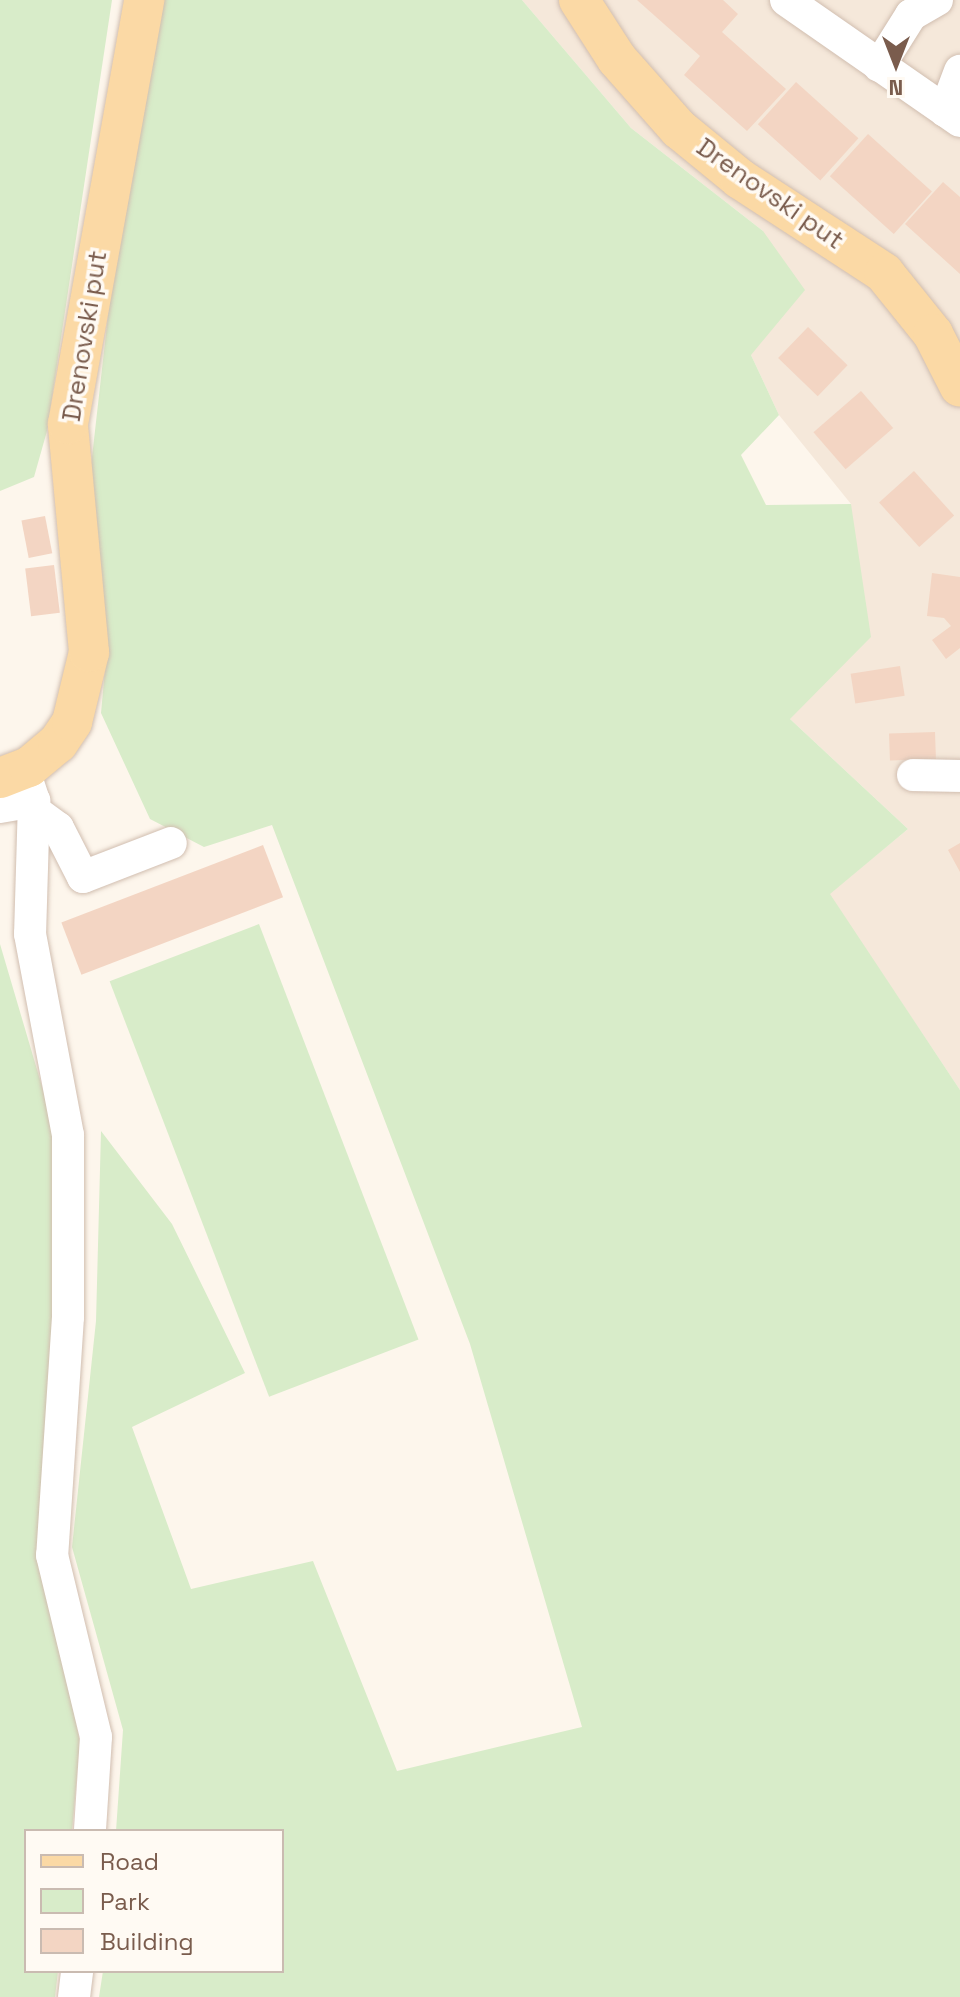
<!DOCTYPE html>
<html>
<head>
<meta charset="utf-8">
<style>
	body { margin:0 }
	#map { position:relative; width:960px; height:1997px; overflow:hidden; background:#fdf6ec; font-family:"Space Grotesk",sans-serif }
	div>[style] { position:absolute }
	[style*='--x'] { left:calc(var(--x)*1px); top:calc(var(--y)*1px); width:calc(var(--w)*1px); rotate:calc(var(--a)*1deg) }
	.residential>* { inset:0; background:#f5e8da }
	.green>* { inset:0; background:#d8ecc9; transform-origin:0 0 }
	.building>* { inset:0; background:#f3d5c3; transform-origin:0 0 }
	.roads { filter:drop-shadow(0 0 2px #d1beb0) drop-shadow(0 0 2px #d1beb0) }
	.minor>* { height:32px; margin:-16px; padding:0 16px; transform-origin:16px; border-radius:16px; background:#fff }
	.major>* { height:40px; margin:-20px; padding:0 20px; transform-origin:20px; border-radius:20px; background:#fbd9a5 }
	span { translate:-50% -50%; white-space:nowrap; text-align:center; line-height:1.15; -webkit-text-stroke:7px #fffaf3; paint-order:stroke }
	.street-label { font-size:26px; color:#7a5c4d }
	.legend { position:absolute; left:24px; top:1829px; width:260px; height:144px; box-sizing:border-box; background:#fffaf3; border:2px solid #cabbb1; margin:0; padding:10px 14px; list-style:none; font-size:24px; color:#7a5c4d }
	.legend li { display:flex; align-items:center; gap:16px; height:40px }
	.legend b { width:40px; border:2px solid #cabbb1 }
	.north { position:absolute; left:856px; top:24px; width:80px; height:80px; -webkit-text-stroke:6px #fffaf3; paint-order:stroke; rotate:180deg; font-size:22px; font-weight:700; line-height:32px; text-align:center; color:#7a5c4d }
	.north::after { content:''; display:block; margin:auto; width:28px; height:36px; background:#7a5c4d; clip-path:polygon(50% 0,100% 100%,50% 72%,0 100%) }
</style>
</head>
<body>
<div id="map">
	<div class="residential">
		<i style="clip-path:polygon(522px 0,960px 0,960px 1090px,829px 894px,908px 829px,790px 719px,851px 504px,779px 415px,751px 355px,763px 231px,631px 128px)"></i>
	</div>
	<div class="green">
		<i style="clip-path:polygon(0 0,112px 0,47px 431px,34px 477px,0 491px)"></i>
		<i style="clip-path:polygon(155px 0,522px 0,631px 128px,763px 231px,805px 290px,751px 355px,779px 415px,741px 455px,766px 505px,851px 504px,871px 637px,790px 719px,908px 829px,830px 894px,960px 1090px,960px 1997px,99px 1997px,103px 1971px,282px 1971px,282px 1831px,116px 1831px,123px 1730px,72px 1547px,96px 1321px,101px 1131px,172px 1224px,245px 1373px,132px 1427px,191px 1589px,313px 1561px,397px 1771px,582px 1727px,470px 1344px,272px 825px,204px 847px,150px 819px,101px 713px,106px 659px,83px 537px,123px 183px)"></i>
		<i style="left:259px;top:924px;width:445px;height:160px;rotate:69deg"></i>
		<i style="clip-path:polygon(0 944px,56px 1134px,56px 1319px,40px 1553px,80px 1742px,72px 1831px,26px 1831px,26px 1971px,58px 1971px,55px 1997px,0 1997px)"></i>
	</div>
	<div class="building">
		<i style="clip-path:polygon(637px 0,723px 0,738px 14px,722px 32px,786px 89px,747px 131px,684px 75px,700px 56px)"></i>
		<i style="left:796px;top:82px;width:84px;height:57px;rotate:42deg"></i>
		<i style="left:868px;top:134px;width:86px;height:57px;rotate:42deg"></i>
		<i style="clip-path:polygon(943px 182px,960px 197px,960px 274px,905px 224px)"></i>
		<i style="left:808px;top:327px;width:55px;height:43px;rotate:44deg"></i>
		<i style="left:861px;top:391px;width:49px;height:63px;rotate:49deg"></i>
		<i style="left:914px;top:471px;width:60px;height:47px;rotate:48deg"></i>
		<i style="left:45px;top:516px;width:38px;height:24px;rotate:79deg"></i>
		<i style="left:54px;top:565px;width:48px;height:29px;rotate:83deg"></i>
		<i style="clip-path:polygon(932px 573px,960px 577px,960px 648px,946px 659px,932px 640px,951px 626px,944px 618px,927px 616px)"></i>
		<i style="left:900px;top:666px;width:30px;height:50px;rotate:81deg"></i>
		<i style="left:935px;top:732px;width:27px;height:46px;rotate:88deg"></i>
		<i style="clip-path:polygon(960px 843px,960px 872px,948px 850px)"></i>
		<i style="left:263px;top:845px;width:56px;height:216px;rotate:69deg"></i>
	</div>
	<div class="roads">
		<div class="minor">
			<i style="--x:786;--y:0;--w:212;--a:34.8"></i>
			<i style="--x:879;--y:66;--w:60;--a:-57.9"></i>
			<i style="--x:911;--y:15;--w:30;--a:-30"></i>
			<i style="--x:945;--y:111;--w:43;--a:-69.4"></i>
			<i style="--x:913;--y:775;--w:47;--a:1.2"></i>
			<i style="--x:34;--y:801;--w:133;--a:91.7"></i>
			<i style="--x:30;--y:934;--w:205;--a:79.3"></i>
			<i style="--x:68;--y:1135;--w:182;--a:90"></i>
			<i style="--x:68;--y:1317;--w:239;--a:93.8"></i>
			<i style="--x:52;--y:1555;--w:187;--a:76.4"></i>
			<i style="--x:96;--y:1737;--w:94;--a:93.7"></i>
			<i style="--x:0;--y:807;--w:35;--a:-10"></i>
			<i style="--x:34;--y:801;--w:19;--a:-108"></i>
			<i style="--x:36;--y:812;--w:27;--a:36"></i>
			<i style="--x:58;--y:828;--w:55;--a:63"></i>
			<i style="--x:83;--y:877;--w:94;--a:-21.1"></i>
			<i style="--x:74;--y:1997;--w:26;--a:-83"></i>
		</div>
		<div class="major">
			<i style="--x:579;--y:0;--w:70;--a:57.2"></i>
			<i style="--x:617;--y:59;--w:94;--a:48.5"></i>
			<i style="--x:679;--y:129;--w:79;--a:39.3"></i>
			<i style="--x:740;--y:179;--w:172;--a:33.1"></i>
			<i style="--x:884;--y:273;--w:78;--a:51.2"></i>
			<i style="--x:933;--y:334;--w:59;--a:63"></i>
			<i style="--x:0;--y:778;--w:31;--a:-21"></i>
			<i style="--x:29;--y:767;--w:38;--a:-40"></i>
			<i style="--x:58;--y:743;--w:25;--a:-56"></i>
			<i style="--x:72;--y:722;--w:72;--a:-76.3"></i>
			<i style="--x:89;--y:652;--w:229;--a:-95.3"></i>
			<i style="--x:68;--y:424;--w:431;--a:-79.8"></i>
		</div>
	</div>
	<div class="street-label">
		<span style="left:770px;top:194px;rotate:35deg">Drenovski put</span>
		<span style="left:85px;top:336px;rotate:-81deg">Drenovski put</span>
	</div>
	<ul class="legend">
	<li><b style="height:10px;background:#fbd9a5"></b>Road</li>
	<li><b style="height:22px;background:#d8ecc9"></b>Park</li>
	<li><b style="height:22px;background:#f3d5c3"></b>Building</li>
	</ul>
	<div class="north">N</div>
</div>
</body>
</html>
